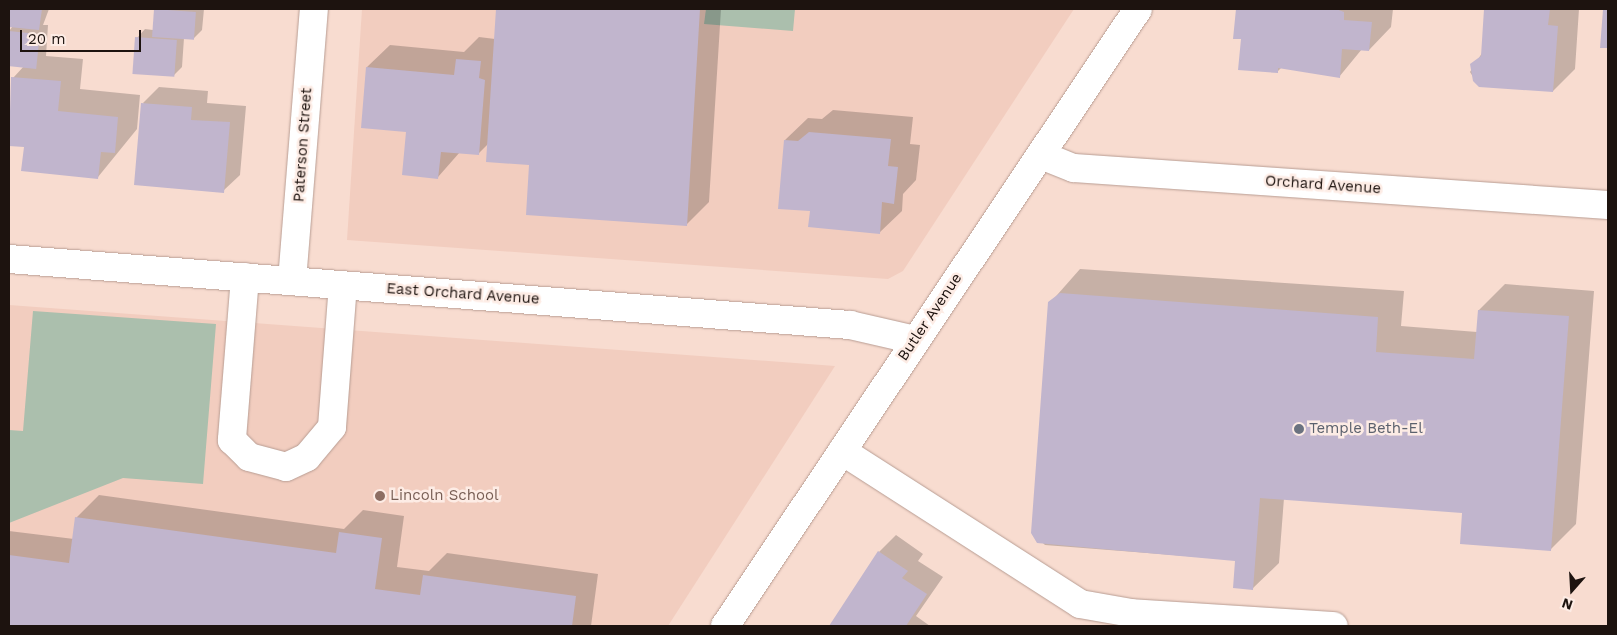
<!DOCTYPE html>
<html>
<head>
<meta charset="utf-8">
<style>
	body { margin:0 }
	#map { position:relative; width:1617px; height:635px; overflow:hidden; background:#f8dcd0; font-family:"Work Sans",sans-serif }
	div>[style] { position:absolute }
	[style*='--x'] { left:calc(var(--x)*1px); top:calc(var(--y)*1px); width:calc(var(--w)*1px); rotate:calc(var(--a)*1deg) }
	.built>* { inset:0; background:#f2cdbf }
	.green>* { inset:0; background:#abbfad }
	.shadow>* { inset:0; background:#0003 }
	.building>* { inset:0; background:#c1b5cd; transform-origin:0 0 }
	.roads { filter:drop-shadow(0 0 1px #b89d93) drop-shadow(0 0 1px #b89d93) }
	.minor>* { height:28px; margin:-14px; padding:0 14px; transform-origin:14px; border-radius:14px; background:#fff }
	.major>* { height:28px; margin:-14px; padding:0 14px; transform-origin:14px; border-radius:14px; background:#fff }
	.dots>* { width:14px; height:14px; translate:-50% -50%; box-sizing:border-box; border:2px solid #fdece5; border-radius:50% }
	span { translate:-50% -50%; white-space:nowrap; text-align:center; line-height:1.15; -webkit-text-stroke:5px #fdece5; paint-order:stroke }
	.street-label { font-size:15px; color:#1d130f }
	.worship-label { font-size:15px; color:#5b616d }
	.left { translate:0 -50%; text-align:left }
	.education-label { font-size:15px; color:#785e54 }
	.frame { position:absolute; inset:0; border:10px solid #1d130f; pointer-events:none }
	.north { position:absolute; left:1547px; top:565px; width:50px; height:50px; -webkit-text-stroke:4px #fdece5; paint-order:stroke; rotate:199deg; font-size:14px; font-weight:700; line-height:20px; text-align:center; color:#1d130f }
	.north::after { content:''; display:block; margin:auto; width:18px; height:22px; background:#1d130f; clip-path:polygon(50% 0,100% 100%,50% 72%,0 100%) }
	.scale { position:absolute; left:20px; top:30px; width:121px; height:22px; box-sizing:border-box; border:2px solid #1d130f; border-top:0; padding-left:6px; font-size:15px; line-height:18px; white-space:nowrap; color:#1d130f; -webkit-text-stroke:4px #fdece5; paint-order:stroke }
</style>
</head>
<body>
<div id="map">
	<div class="built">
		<i style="clip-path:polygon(362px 9px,1074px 9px,903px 271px,888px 279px,347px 240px)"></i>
		<i style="clip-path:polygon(9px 305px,835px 366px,668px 626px,9px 626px)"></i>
	</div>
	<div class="green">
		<i style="clip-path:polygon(706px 9px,795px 9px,793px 31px,704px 24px)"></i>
		<i style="clip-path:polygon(33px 311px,216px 324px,203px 484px,123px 478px,9px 523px,9px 430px,23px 431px)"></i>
	</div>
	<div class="shadow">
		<i style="clip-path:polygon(9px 9px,49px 9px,43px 25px,48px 25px,46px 56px,83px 59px,80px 89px,140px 95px,137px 129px,98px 177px,25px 146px,9px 145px,13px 78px,25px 65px,9px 64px,9px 31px,13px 26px,9px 26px)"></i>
		<i style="clip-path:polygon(156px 9px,204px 9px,202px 30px,193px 39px,184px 38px,182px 67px,173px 76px,137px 38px,145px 29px,153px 30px)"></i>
		<i style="clip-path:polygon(497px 9px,721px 9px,709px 202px,686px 225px,488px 144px,478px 154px,460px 152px,438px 177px,407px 131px,362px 127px,367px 67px,390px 45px,464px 52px,479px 37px,495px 39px)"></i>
		<i style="clip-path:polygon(1237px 9px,1393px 9px,1391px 27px,1369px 50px,1362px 49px,1339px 77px,1282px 67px,1277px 72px,1242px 38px,1235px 38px)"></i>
		<i style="clip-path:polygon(1485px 9px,1579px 9px,1575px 69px,1553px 91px,1479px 86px,1470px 72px,1482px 53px)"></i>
		<i style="clip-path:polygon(1608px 9px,1608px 47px,1602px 47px,1604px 10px)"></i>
		<i style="clip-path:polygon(159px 87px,208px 91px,207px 103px,246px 106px,240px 175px,223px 191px,143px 103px)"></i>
		<i style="clip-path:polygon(833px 110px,913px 117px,910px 144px,920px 145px,916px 180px,903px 194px,902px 211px,879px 233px,811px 210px,785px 140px,808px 118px,822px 119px)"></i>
		<i style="clip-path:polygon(1080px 269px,1404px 291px,1401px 326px,1477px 332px,1479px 310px,1505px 284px,1594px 291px,1576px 524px,1550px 550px,1464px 512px,1284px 498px,1279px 563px,1252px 589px,1237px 560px,1045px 545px,1032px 532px,1050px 303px)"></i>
		<i style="clip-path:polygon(99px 495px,344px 529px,363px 510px,404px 516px,397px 567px,429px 571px,447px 553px,598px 574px,591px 626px,9px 626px,9px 531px,74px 539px,76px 518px)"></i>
		<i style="clip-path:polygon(896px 535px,923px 554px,918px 561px,943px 577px,916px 616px,930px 626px,830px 626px,879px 552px)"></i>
	</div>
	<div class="building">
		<i style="clip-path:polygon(9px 9px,42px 9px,39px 30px,9px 27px)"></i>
		<i style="left:154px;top:9px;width:42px;height:28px;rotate:4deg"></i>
		<i style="clip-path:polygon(496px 9px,700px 9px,687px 226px,526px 215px,529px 165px,486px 162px)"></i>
		<i style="clip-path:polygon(1236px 9px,1336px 9px,1344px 12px,1344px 20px,1372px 22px,1369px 51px,1342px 49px,1340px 78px,1278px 68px,1278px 73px,1238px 70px,1241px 39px,1233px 39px)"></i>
		<i style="clip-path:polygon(1484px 9px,1550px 9px,1548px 25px,1558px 26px,1553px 92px,1479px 87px,1473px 81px,1470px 64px,1481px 56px)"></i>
		<i style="clip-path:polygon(1603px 10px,1608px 10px,1608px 48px,1600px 48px)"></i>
		<i style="left:9px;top:31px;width:31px;height:35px;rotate:6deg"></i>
		<i style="left:135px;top:37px;width:42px;height:37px;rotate:4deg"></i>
		<i style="clip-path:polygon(456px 59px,481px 61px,479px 78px,485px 80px,479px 155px,441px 152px,438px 179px,402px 175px,406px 132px,361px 128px,366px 67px,454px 75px)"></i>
		<i style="clip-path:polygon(11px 77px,61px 81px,58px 111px,118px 117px,115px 153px,101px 152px,98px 179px,21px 171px,24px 147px,9px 146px)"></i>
		<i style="clip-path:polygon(141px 103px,192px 107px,191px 120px,230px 122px,224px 193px,134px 185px)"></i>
		<i style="clip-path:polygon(809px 132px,891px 139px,888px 166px,898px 167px,894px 204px,882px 202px,880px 234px,808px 227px,810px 211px,778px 209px,784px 140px,798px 141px)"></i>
		<i style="clip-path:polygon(1060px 293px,1378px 317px,1376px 352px,1474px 359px,1478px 310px,1569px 316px,1551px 551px,1460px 544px,1462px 513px,1260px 498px,1253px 590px,1233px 588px,1235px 561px,1037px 543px,1031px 533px,1048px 302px)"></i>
		<i style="clip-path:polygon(75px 517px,336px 553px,339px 532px,382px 538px,375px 589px,420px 595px,423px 575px,576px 596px,572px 626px,9px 626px,9px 555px,69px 563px)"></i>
		<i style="clip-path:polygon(878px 551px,908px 571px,902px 578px,927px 594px,906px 626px,829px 626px)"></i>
	</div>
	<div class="roads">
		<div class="minor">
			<i style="--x:1041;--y:155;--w:35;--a:22"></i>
			<i style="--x:1074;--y:168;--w:535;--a:3.96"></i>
			<i style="--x:9;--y:259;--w:844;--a:4.49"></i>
			<i style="--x:850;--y:325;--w:67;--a:13"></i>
			<i style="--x:245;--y:277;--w:164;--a:94.6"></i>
			<i style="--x:232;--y:440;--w:24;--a:45"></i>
			<i style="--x:249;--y:457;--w:38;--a:15"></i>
			<i style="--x:286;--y:467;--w:23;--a:-25"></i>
			<i style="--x:307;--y:457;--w:39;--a:-50"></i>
			<i style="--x:332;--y:427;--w:142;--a:-85.6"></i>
			<i style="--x:292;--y:281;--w:273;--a:-85.4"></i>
			<i style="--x:842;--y:451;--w:283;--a:32.7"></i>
			<i style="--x:1080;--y:604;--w:52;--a:10"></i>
			<i style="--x:1131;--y:613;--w:203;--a:3.7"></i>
		</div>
		<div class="major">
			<i style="--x:725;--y:626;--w:742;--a:-56.2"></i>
		</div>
	</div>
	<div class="dots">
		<i style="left:1299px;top:429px;background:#6b7280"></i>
		<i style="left:380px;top:496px;background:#8d6e63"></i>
	</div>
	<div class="street-label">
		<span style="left:303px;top:145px;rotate:-86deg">Paterson Street</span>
		<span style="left:1323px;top:185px;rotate:4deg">Orchard Avenue</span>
		<span style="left:463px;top:294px;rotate:4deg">East Orchard Avenue</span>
		<span style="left:930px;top:317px;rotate:-56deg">Butler Avenue</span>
	</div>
	<div class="worship-label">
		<span class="left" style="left:1309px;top:429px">Temple Beth-El</span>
	</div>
	<div class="education-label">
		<span class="left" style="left:390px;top:496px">Lincoln School</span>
	</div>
	<div class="frame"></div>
	<div class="north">N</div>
	<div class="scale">20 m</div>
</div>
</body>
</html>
